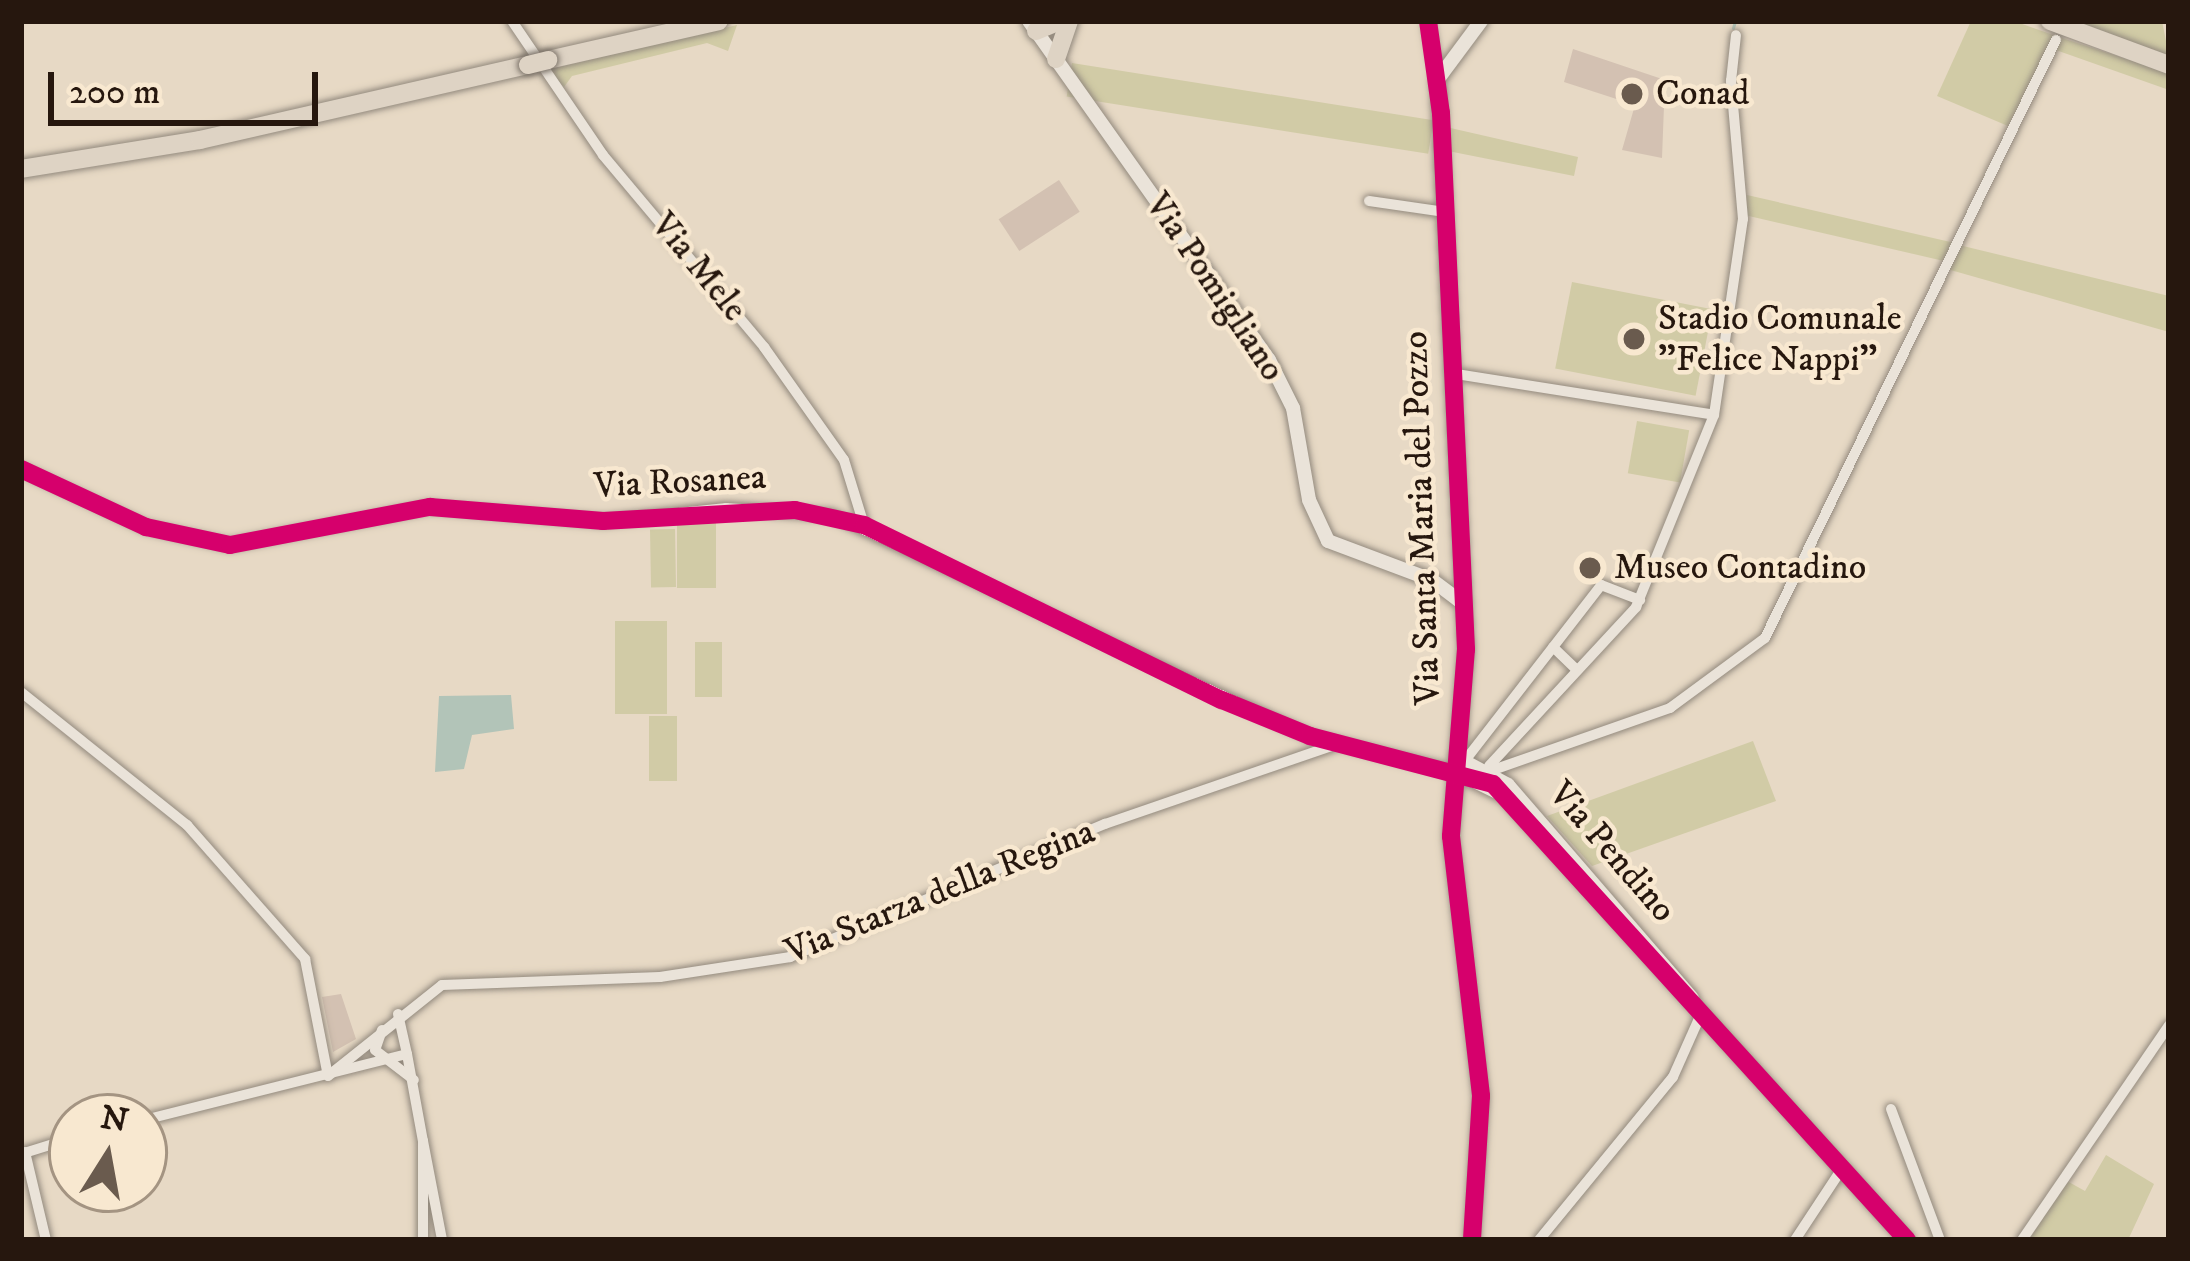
<!DOCTYPE html>
<html>
<head>
<meta charset="utf-8">
<style>
	body { margin:0 }
	#map { position:relative; width:2190px; height:1261px; overflow:hidden; background:#e7d9c5; font-family:"IM FELL DW Pica",serif }
	div>[style] { position:absolute }
	[style*='--x'] { left:calc(var(--x)*1px); top:calc(var(--y)*1px); width:calc(var(--w)*1px); rotate:calc(var(--a)*1deg) }
	.green>* { inset:0; background:#d1cba6; transform-origin:0 0 }
	.water>* { inset:0; background:#b2c4b8 }
	.stream>* { height:3px; margin:-1.5px; padding:0 1.5px; transform-origin:1.5px; border-radius:1.5px; background:#b2c4b8 }
	.building>* { inset:0; background:#d3c1b2; transform-origin:0 0 }
	.roads { filter:drop-shadow(0 0 3px #938a7e) drop-shadow(0 0 3px #938a7e) }
	.minor>* { height:10px; margin:-5px; padding:0 5px; transform-origin:5px; border-radius:5px; background:#eae3d9 }
	.tertiary>* { height:14px; margin:-7px; padding:0 7px; transform-origin:7px; border-radius:7px; background:#eae3d9 }
	.trunk>* { height:18px; margin:-9px; padding:0 9px; transform-origin:9px; border-radius:9px; background:#ded3c4 }
	.bridges { filter:drop-shadow(0 0 3px #786f65) drop-shadow(0 0 3px #786f65) }
	.trunk-bridge>* { height:18px; margin:-9px; padding:0 9px; transform-origin:9px; border-radius:9px; background:#ded3c4 }
	.cycleway>* { height:18px; margin:-9px; padding:0 9px; transform-origin:9px; border-radius:9px; background:#d6006c }
	.dots>* { width:33px; height:33px; translate:-50% -50%; box-sizing:border-box; border:6px solid #f8e8d0; border-radius:50% }
	span { translate:-50% -50%; white-space:nowrap; text-align:center; line-height:1.15; -webkit-text-stroke:9px #f8e8d0; paint-order:stroke }
	.poi-label { font-size:36px; color:#26170e }
	.left { translate:0 -50%; text-align:left }
	.street-label { font-size:36px; color:#26170e }
	.frame { position:absolute; inset:0; border:24px solid #26170e; pointer-events:none }
	.north { position:absolute; left:48px; top:1093px; width:120px; height:120px; box-sizing:border-box; background:#f8e8d0; border:3px solid #a49482; border-radius:50%; rotate:11deg; font-size:33px; font-weight:700; line-height:48px; text-align:center; color:#26170e }
	.north::after { content:''; display:block; margin:auto; width:42px; height:54px; background:#6a5b4e; clip-path:polygon(50% 0,100% 100%,50% 72%,0 100%) }
	.scale { position:absolute; left:48px; top:72px; width:270px; height:54px; box-sizing:border-box; border:6px solid #26170e; border-top:0; padding-left:15px; font-size:36px; line-height:42px; white-space:nowrap; color:#26170e; -webkit-text-stroke:9px #f8e8d0; paint-order:stroke }
</style>
</head>
<body>
<div id="map">
	<div class="green">
		<i style="clip-path:polygon(1971px 21px,2014px 21px,2056px 36px,2008px 126px,1937px 96px)"></i>
		<i style="clip-path:polygon(2073px 21px,2162px 21px,2169px 56px)"></i>
		<i style="clip-path:polygon(737px 25px,728px 51px,707px 43px,572px 76px,564px 87px,547px 70px)"></i>
		<i style="clip-path:polygon(2059px 37px,2169px 73px,2169px 90px,2053px 49px)"></i>
		<i style="left:1072px;top:63px;width:366px;height:34px;rotate:9deg"></i>
		<i style="clip-path:polygon(1446px 127px,1578px 157px,1574px 176px,1448px 151px)"></i>
		<i style="left:1747px;top:195px;width:211px;height:20px;rotate:13deg"></i>
		<i style="clip-path:polygon(1959px 245px,2169px 296px,2169px 332px,1947px 269px)"></i>
		<i style="left:1572px;top:282px;width:143px;height:88px;rotate:11deg"></i>
		<i style="left:1637px;top:421px;width:53px;height:53px;rotate:10deg"></i>
		<i style="left:716px;top:520px;width:68px;height:39px;rotate:90deg"></i>
		<i style="left:675px;top:529px;width:58px;height:25px;rotate:89deg"></i>
		<i style="left:615px;top:621px;width:52px;height:93px"></i>
		<i style="left:695px;top:642px;width:27px;height:55px"></i>
		<i style="left:649px;top:716px;width:28px;height:65px"></i>
		<i style="clip-path:polygon(1753px 741px,1776px 801px,1592px 866px,1547px 816px)"></i>
		<i style="clip-path:polygon(2106px 1155px,2154px 1184px,2128px 1240px,2029px 1240px,2067px 1181px,2085px 1191px)"></i>
	</div>
	<div class="water">
		<i style="clip-path:polygon(511px 695px,514px 729px,472px 735px,464px 769px,435px 772px,439px 696px)"></i>
	</div>
	<div class="stream">
		<i style="--x:1733;--y:28;--w:7;--a:-74"></i>
	</div>
	<div class="building">
		<i style="clip-path:polygon(1573px 49px,1665px 80px,1662px 158px,1622px 150px,1635px 105px,1564px 82px)"></i>
		<i style="left:1059px;top:180px;width:38px;height:72px;rotate:57deg"></i>
		<i style="clip-path:polygon(341px 994px,356px 1039px,333px 1052px,322px 997px)"></i>
	</div>
	<div class="roads">
		<div class="minor">
			<i style="--x:512;--y:21;--w:162;--a:55.8"></i>
			<i style="--x:603;--y:155;--w:251;--a:50"></i>
			<i style="--x:764;--y:347;--w:138;--a:54.7"></i>
			<i style="--x:844;--y:460;--w:68;--a:72.9"></i>
			<i style="--x:1428;--y:21;--w:59;--a:80.2"></i>
			<i style="--x:1369;--y:201;--w:77;--a:8.2"></i>
			<i style="--x:1450;--y:373;--w:267;--a:9"></i>
			<i style="--x:21;--y:469;--w:138;--a:24.9"></i>
			<i style="--x:146;--y:527;--w:86;--a:12.1"></i>
			<i style="--x:230;--y:545;--w:204;--a:-10.8"></i>
			<i style="--x:430;--y:507;--w:174;--a:4.6"></i>
			<i style="--x:603;--y:521;--w:124;--a:-6"></i>
			<i style="--x:726;--y:508;--w:106;--a:3.8"></i>
			<i style="--x:832;--y:515;--w:527;--a:24.81"></i>
			<i style="--x:1310;--y:736;--w:148;--a:13.7"></i>
			<i style="--x:1553;--y:647;--w:33;--a:44"></i>
			<i style="--x:21;--y:692;--w:213;--a:38.7"></i>
			<i style="--x:187;--y:825;--w:179;--a:48.6"></i>
			<i style="--x:305;--y:959;--w:119;--a:78.9"></i>
			<i style="--x:1467;--y:758;--w:219;--a:-52.2"></i>
			<i style="--x:1601;--y:585;--w:42;--a:21"></i>
			<i style="--x:1489;--y:766;--w:217;--a:-47.2"></i>
			<i style="--x:1636;--y:607;--w:207;--a:-67.9"></i>
			<i style="--x:1714;--y:415;--w:198;--a:-81.6"></i>
			<i style="--x:1743;--y:219;--w:139;--a:-95"></i>
			<i style="--x:1731;--y:81;--w:46;--a:-83.8"></i>
			<i style="--x:1493;--y:770;--w:188;--a:-19.3"></i>
			<i style="--x:1670;--y:708;--w:118;--a:-36.4"></i>
			<i style="--x:1765;--y:638;--w:665;--a:-64.05"></i>
			<i style="--x:382;--y:1030;--w:21;--a:109"></i>
			<i style="--x:375;--y:1050;--w:49;--a:37.6"></i>
			<i style="--x:407;--y:1054;--w:88;--a:79.6"></i>
			<i style="--x:423;--y:1141;--w:99;--a:90"></i>
			<i style="--x:328;--y:1076;--w:146;--a:-38.6"></i>
			<i style="--x:442;--y:985;--w:218;--a:-2.1"></i>
			<i style="--x:660;--y:977;--w:132;--a:-8.7"></i>
			<i style="--x:790;--y:957;--w:342;--a:-22.9"></i>
			<i style="--x:1105;--y:824;--w:243;--a:-19"></i>
			<i style="--x:1891;--y:1109;--w:140;--a:69.5"></i>
			<i style="--x:144;--y:1120;--w:271;--a:-14.1"></i>
			<i style="--x:407;--y:1054;--w:41;--a:-102.7"></i>
			<i style="--x:423;--y:1141;--w:101;--a:79.1"></i>
			<i style="--x:25;--y:1152;--w:90;--a:76.6"></i>
			<i style="--x:21;--y:1154;--w:53;--a:-17.4"></i>
			<i style="--x:1539;--y:1240;--w:211;--a:-50.6"></i>
			<i style="--x:1673;--y:1077;--w:71;--a:-66"></i>
			<i style="--x:1795;--y:1240;--w:80;--a:-56.7"></i>
			<i style="--x:2022;--y:1240;--w:260;--a:-55.6"></i>
		</div>
		<div class="tertiary">
			<i style="--x:1029;--y:21;--w:415;--a:54.7"></i>
			<i style="--x:1269;--y:360;--w:54;--a:63.4"></i>
			<i style="--x:1293;--y:408;--w:93;--a:80.1"></i>
			<i style="--x:1309;--y:500;--w:45;--a:65.1"></i>
			<i style="--x:1328;--y:541;--w:111;--a:20.6"></i>
			<i style="--x:1432;--y:580;--w:40;--a:37"></i>
			<i style="--x:1456;--y:757;--w:59;--a:28.3"></i>
			<i style="--x:1508;--y:785;--w:281;--a:49.2"></i>
			<i style="--x:1454;--y:771;--w:57;--a:26.1"></i>
			<i style="--x:1505;--y:796;--w:599;--a:47.84"></i>
			<i style="--x:1472;--y:1240;--w:144;--a:-86.4"></i>
			<i style="--x:1481;--y:1096;--w:262;--a:-96.6"></i>
			<i style="--x:1451;--y:836;--w:188;--a:-85.4"></i>
			<i style="--x:1466;--y:649;--w:571;--a:-92.81"></i>
			<i style="--x:1438;--y:79;--w:72;--a:-53.4"></i>
		</div>
		<div class="trunk">
			<i style="--x:2050;--y:21;--w:127;--a:20.3"></i>
			<i style="--x:1036;--y:31;--w:26;--a:-23"></i>
			<i style="--x:1056;--y:59;--w:40;--a:-71.1"></i>
			<i style="--x:548;--y:60;--w:175;--a:-12.8"></i>
			<i style="--x:21;--y:169;--w:181;--a:-9.2"></i>
			<i style="--x:200;--y:140;--w:336;--a:-12.9"></i>
		</div>
	</div>
	<div class="bridges">
		<div class="trunk-bridge">
			<i style="--x:528;--y:65;--w:21;--a:-14"></i>
		</div>
	</div>
	<div class="cycleway">
		<i style="--x:1428;--y:21;--w:93;--a:82"></i>
		<i style="--x:1441;--y:113;--w:537;--a:87.33"></i>
		<i style="--x:1466;--y:649;--w:188;--a:94.6"></i>
		<i style="--x:1451;--y:836;--w:262;--a:83.4"></i>
		<i style="--x:1481;--y:1096;--w:144;--a:93.6"></i>
		<i style="--x:21;--y:469;--w:138;--a:24.9"></i>
		<i style="--x:146;--y:527;--w:86;--a:12.1"></i>
		<i style="--x:230;--y:545;--w:204;--a:-10.8"></i>
		<i style="--x:430;--y:507;--w:174;--a:4.6"></i>
		<i style="--x:603;--y:521;--w:192;--a:-3.3"></i>
		<i style="--x:795;--y:510;--w:71;--a:12.3"></i>
		<i style="--x:864;--y:525;--w:398;--a:26.1"></i>
		<i style="--x:1222;--y:700;--w:95;--a:22.2"></i>
		<i style="--x:1310;--y:736;--w:189;--a:14.7"></i>
		<i style="--x:1493;--y:784;--w:616;--a:47.76"></i>
	</div>
	<div class="dots">
		<i style="left:1632px;top:94px;background:#6a5b4e"></i>
		<i style="left:1634px;top:339px;background:#6a5b4e"></i>
		<i style="left:1590px;top:568px;background:#6a5b4e"></i>
	</div>
	<div class="poi-label">
		<span class="left" style="left:1656px;top:94px">Conad</span>
		<span class="left" style="left:1658px;top:339px">Stadio Comunale<br>"Felice Nappi"</span>
		<span class="left" style="left:1614px;top:568px">Museo Contadino</span>
	</div>
	<div class="street-label">
		<span style="left:699px;top:267px;rotate:51deg">Via Mele</span>
		<span style="left:1215px;top:287px;rotate:56deg">Via Pomigliano</span>
		<span style="left:680px;top:482px;rotate:-3deg">Via Rosanea</span>
		<span style="left:1422px;top:518px;rotate:-92deg">Via Santa Maria del Pozzo</span>
		<span style="left:1612px;top:852px;rotate:49deg">Via Pendino</span>
		<span style="left:940px;top:892px;rotate:-22deg">Via Starza della Regina</span>
	</div>
	<div class="frame"></div>
	<div class="north">N</div>
	<div class="scale">200 m</div>
</div>
</body>
</html>
